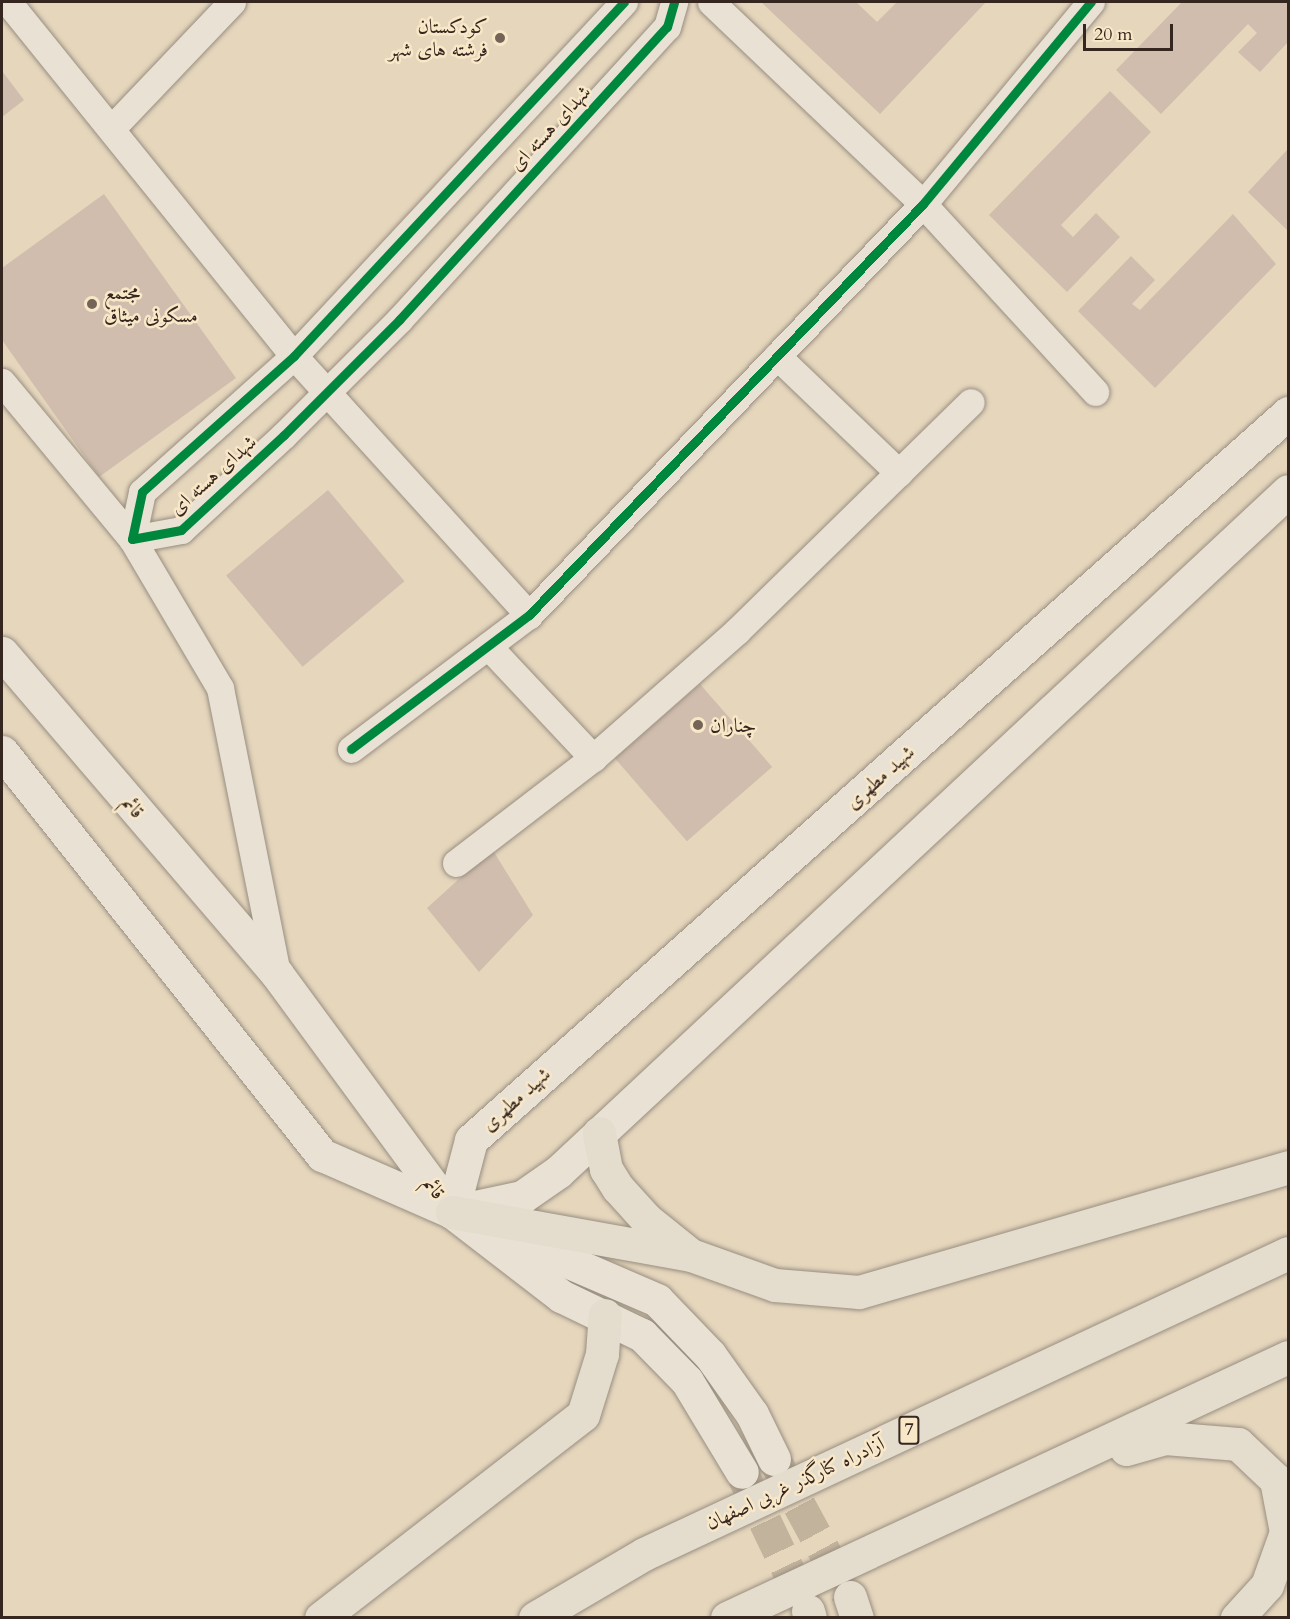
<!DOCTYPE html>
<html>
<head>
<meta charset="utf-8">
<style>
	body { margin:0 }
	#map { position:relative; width:1290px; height:1619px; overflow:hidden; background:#e5d6bc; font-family:Cardo,Amiri,serif }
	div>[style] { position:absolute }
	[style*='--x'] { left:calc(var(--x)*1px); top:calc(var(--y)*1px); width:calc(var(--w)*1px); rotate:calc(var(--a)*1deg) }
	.building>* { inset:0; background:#d0bdad; transform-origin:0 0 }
	.secondary-tunnel>* { height:33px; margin-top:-16.5px; transform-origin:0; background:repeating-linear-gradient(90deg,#c2b39d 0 33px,transparent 0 49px) }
	.roads { filter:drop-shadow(0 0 2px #998e80) drop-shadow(0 0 2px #998e80) }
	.street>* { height:27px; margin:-13.5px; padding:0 13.5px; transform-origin:13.5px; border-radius:13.5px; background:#e8e1d4 }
	.secondary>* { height:33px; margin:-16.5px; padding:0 16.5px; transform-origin:16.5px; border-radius:16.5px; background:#e8e1d4 }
	.highway>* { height:33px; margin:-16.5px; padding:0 16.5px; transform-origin:16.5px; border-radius:16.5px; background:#e4dccd }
	.cycleway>* { height:9px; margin:-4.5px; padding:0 4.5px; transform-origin:4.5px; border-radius:4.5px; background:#00873e }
	.dots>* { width:16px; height:16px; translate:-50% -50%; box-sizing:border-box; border:3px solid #f9e8c8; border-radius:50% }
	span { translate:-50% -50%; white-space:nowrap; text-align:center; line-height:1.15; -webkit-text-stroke:5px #f9e8c8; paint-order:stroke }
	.shield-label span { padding:2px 4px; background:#f9e8c8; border:2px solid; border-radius:4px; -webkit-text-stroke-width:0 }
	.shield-label { font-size:18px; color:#352620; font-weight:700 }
	.poi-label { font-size:20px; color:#352620 }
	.right { translate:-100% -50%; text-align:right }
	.left { translate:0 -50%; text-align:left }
	.street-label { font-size:20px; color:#352620 }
	.frame { position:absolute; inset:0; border:3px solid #352620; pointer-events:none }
	.scale { position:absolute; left:1083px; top:24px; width:90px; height:27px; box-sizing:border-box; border:3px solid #352620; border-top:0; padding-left:8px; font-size:18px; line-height:21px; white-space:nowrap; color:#352620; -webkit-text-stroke:4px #f9e8c8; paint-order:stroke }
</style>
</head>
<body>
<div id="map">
	<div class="building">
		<i style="clip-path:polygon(761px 2px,856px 2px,877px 22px,897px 2px,986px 2px,880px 114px)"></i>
		<i style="clip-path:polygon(1182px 2px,1288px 2px,1288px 42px,1260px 72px,1238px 52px,1257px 33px,1248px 24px,1161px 114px,1116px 70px)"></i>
		<i style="clip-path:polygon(2px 71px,24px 100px,2px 117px)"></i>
		<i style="clip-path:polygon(1110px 91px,1151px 132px,1061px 225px,1073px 237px,1096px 213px,1120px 237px,1067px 292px,989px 215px)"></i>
		<i style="clip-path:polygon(1288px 149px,1288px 231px,1248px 192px)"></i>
		<i style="clip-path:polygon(104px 194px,236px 378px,99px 477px,2px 340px,2px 268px)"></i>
		<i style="clip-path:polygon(1233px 214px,1276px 264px,1155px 388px,1078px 311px,1131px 256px,1155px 280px,1132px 304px,1140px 310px)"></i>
		<i style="left:328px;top:490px;width:119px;height:133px;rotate:50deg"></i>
		<i style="left:700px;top:684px;width:110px;height:113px;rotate:49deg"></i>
		<i style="clip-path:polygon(492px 849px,533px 915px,479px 972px,427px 908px)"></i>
	</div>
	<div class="secondary-tunnel">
		<i style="--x:776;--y:1462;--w:149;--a:61.5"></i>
		<i style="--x:744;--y:1477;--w:148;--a:64.5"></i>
	</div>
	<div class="roads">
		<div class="street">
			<i style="--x:8;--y:2;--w:455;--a:51.1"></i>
			<i style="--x:294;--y:356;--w:350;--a:47.8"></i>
			<i style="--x:624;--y:2;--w:484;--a:133"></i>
			<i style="--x:294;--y:356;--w:204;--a:138.2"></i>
			<i style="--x:142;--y:492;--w:48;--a:102"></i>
			<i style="--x:132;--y:539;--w:50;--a:-10.4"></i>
			<i style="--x:181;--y:530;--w:140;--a:-42.7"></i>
			<i style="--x:284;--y:435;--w:163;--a:-45"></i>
			<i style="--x:399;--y:320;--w:397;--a:-47.6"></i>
			<i style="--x:667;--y:27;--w:26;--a:-74"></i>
			<i style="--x:711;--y:2;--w:293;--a:43.6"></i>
			<i style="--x:923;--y:204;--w:255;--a:47.5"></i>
			<i style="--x:112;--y:128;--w:174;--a:-46.4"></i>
			<i style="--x:777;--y:356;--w:169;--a:43.8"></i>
			<i style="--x:2;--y:382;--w:204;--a:50.4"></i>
			<i style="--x:132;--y:539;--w:173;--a:59.4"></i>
			<i style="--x:220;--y:688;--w:292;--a:78.7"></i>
			<i style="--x:488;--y:646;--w:154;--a:46.8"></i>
			<i style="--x:351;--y:749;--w:223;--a:-37"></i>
			<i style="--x:529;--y:615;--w:569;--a:-46.21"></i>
			<i style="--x:923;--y:204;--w:263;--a:-50.3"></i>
			<i style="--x:456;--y:863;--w:173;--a:-37.5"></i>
			<i style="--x:593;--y:758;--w:192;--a:-41.4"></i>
			<i style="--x:737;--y:631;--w:327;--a:-44.4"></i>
		</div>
		<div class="secondary">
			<i style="--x:2;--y:653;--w:423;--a:49.4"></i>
			<i style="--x:277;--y:974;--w:295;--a:53.7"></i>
			<i style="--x:452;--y:1212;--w:138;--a:37.6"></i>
			<i style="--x:561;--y:1296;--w:90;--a:25.7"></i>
			<i style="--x:642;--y:1335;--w:64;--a:45.6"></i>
			<i style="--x:687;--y:1381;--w:106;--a:58.9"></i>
			<i style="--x:2;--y:752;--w:515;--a:51.55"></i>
			<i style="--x:322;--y:1155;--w:140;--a:23.6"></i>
			<i style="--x:452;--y:1212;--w:74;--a:-75.2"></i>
			<i style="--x:471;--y:1140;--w:1094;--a:-41.66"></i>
			<i style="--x:452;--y:1212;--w:72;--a:-12.1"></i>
			<i style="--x:522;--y:1197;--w:44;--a:-34.8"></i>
			<i style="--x:558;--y:1172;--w:998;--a:-43.01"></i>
			<i style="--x:497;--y:1231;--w:174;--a:23.3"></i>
			<i style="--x:657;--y:1300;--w:76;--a:46.1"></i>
			<i style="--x:710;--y:1355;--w:72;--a:54.6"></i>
			<i style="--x:752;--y:1414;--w:50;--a:63.9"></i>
		</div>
		<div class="highway">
			<i style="--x:599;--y:1133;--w:37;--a:79"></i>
			<i style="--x:606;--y:1169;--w:22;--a:58"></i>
			<i style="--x:618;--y:1188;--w:43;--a:47.8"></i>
			<i style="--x:647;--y:1220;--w:51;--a:38.7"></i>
			<i style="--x:452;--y:1212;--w:243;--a:10.2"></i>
			<i style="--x:691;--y:1255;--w:89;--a:19.7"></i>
			<i style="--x:775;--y:1285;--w:84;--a:4.8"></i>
			<i style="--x:859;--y:1292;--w:447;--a:-16.2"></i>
			<i style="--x:1126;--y:1449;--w:41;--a:-15.8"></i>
			<i style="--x:1165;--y:1438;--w:73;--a:4.7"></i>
			<i style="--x:1238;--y:1444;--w:52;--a:43.5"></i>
			<i style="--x:1276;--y:1480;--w:53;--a:79.1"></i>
			<i style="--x:1286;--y:1532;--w:56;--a:109.7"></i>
			<i style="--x:1267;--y:1585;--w:45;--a:132.3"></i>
			<i style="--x:850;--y:1597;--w:22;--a:72"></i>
			<i style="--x:808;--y:1611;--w:7;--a:74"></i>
			<i style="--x:321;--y:1618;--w:331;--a:-37.8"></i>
			<i style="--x:583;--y:1415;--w:64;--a:-72.7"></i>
			<i style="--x:602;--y:1354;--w:39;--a:-86"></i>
			<i style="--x:535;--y:1618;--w:126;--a:-30.4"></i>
			<i style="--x:644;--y:1554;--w:711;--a:-25.05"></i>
			<i style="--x:727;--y:1618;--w:619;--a:-24.95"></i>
		</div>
	</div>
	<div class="cycleway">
		<i style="--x:624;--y:2;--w:484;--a:133"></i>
		<i style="--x:294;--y:356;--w:204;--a:138.2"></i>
		<i style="--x:142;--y:492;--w:48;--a:102"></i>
		<i style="--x:132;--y:539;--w:50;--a:-10.4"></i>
		<i style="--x:181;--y:530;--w:140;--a:-42.7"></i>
		<i style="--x:284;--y:435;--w:163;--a:-45"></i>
		<i style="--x:399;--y:320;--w:397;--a:-47.6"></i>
		<i style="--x:667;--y:27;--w:26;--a:-74"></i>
		<i style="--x:351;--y:749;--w:223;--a:-37"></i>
		<i style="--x:529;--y:615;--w:569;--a:-46.21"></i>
		<i style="--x:923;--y:204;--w:263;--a:-50.3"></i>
	</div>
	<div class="dots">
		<i style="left:500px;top:38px;background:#736457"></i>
		<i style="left:92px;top:304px;background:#736457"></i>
		<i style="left:698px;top:725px;background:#736457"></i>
	</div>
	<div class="shield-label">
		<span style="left:909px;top:1430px">7</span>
	</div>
	<div class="poi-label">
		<span class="right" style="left:488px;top:38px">کودکستان<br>فرشته های شهر</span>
		<span class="left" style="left:104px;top:304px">مجتمع<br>مسکونی میثاق</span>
		<span class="left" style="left:710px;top:725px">چناران</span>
	</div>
	<div class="street-label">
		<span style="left:550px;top:128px;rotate:-47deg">شهدای هسته ای</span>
		<span style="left:213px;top:475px;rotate:-42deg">شهدای هسته ای</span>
		<span style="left:880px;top:777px;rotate:-42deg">شهید مطهری</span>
		<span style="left:133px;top:807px;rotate:49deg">قائم</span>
		<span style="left:516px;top:1099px;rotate:-42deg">شهید مطهری</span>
		<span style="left:434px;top:1188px;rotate:52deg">قائم</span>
		<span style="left:795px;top:1483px;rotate:-25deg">آزادراه کنارگذر غربی اصفهان</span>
	</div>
	<div class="frame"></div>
	<div class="scale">20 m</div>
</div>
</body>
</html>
